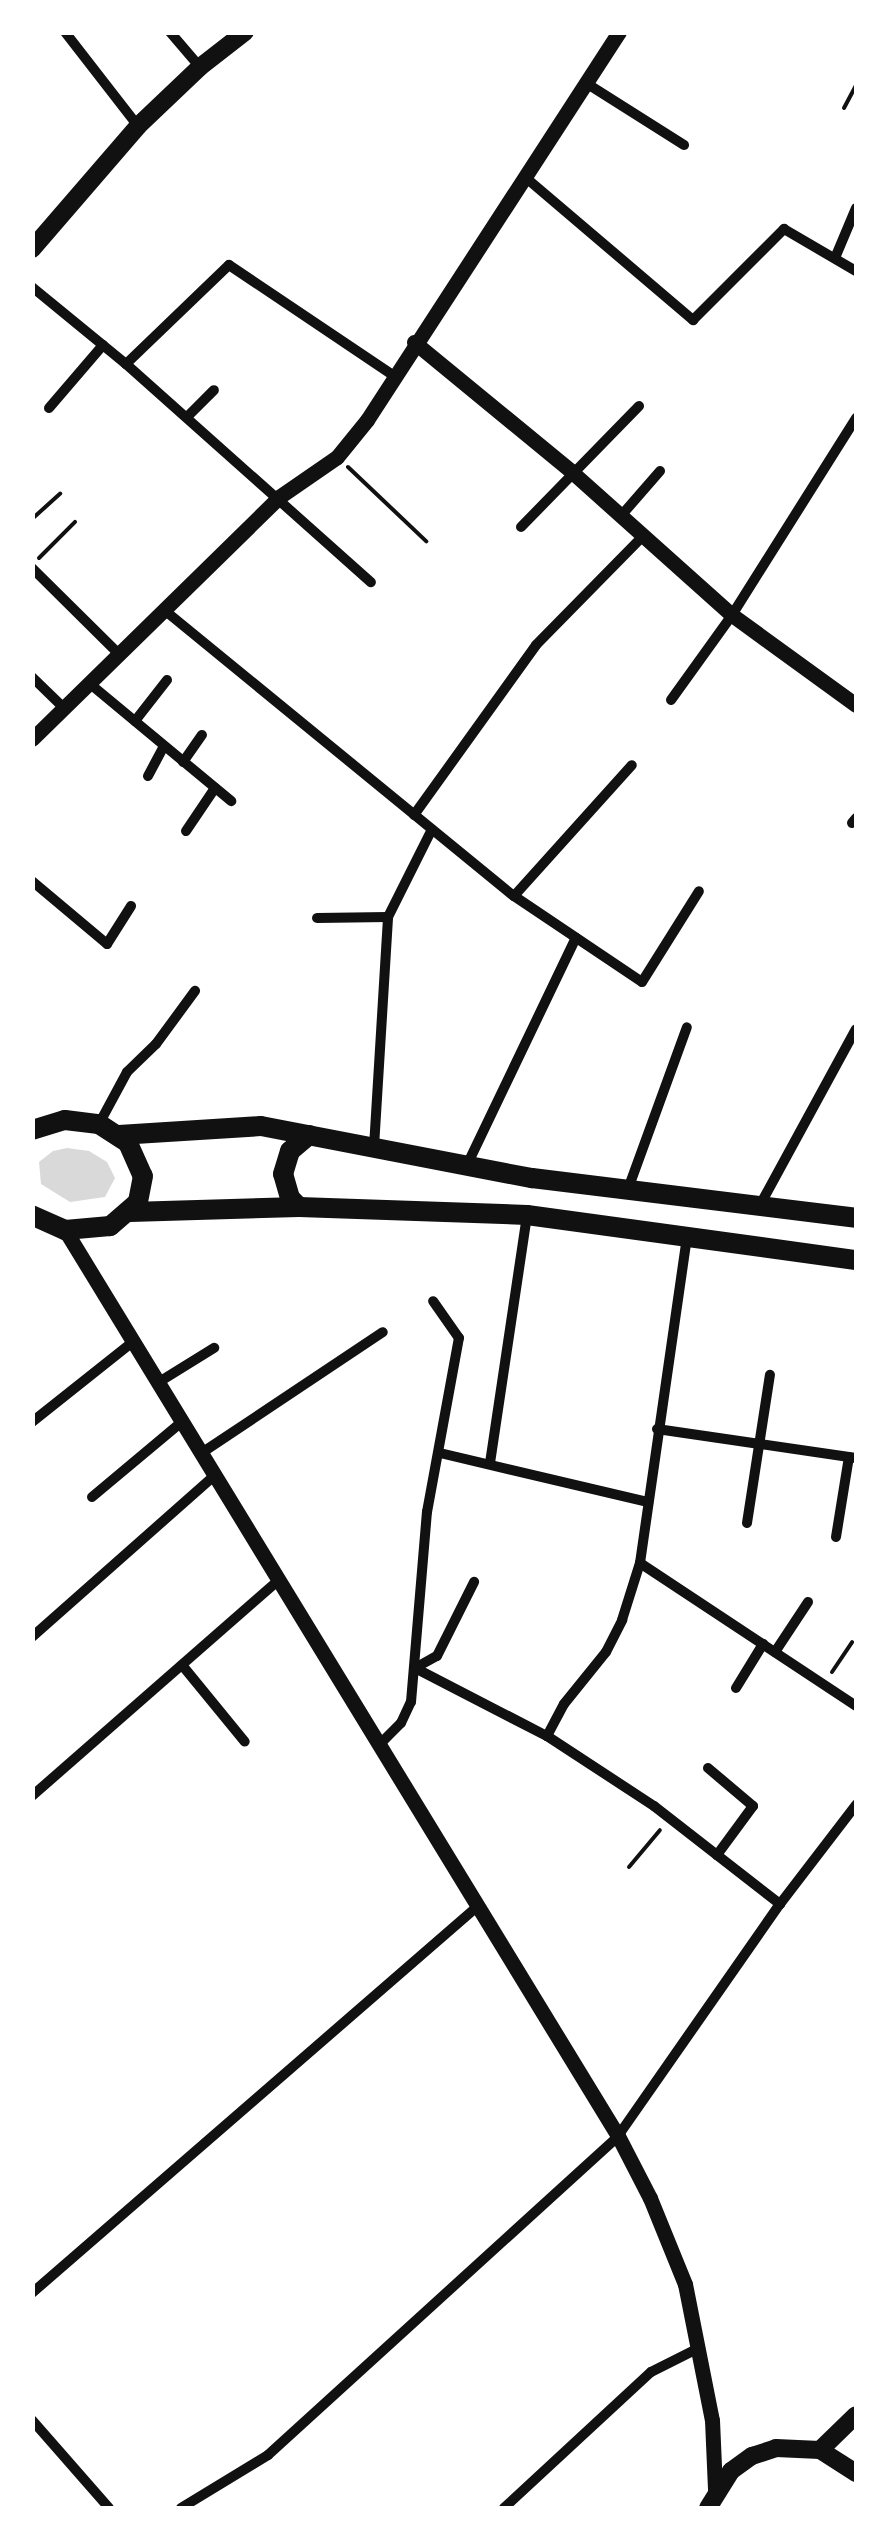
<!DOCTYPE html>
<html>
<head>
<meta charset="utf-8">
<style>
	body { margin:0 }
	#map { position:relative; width:889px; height:2541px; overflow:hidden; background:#fff; font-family:Helvetica,sans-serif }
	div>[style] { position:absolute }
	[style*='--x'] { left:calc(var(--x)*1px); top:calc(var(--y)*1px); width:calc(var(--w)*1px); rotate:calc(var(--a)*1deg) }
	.water>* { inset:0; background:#d9d9d9 }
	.path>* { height:4px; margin:-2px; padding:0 2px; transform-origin:2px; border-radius:2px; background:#111 }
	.minor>* { height:10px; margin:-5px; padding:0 5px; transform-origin:5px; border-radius:5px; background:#111 }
	.tertiary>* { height:15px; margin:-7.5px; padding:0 7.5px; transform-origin:7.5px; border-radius:7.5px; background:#111 }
	.secondary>* { height:18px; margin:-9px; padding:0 9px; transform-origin:9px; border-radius:9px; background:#111 }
	.primary>* { height:20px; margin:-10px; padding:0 10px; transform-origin:10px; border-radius:10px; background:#111 }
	span { translate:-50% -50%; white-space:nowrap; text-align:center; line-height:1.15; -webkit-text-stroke:8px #fff; paint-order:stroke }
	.frame { position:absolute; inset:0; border:35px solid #fff; pointer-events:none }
</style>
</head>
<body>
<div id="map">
	<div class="water">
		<i style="clip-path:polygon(67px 1148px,89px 1151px,107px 1162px,115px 1178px,105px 1197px,70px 1202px,41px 1184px,39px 1162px,53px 1151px)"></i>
	</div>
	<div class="path">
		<i style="--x:844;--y:108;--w:26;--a:-62"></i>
		<i style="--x:348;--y:467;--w:108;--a:43.5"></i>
		<i style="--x:32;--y:519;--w:38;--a:-42"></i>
		<i style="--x:39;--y:558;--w:51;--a:-45"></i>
		<i style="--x:832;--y:1672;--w:36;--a:-56"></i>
		<i style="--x:629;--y:1867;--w:48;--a:-50"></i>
	</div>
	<div class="minor">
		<i style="--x:65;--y:32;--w:119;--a:52.2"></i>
		<i style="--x:170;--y:32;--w:46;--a:49.4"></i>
		<i style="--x:586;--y:83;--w:116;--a:32.3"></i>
		<i style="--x:525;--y:177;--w:221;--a:40.4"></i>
		<i style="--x:693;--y:320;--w:129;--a:-45"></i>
		<i style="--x:784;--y:229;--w:83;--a:30.3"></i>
		<i style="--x:835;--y:258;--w:54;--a:-67.2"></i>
		<i style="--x:32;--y:287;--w:122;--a:39.3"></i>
		<i style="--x:126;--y:364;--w:143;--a:-43.9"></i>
		<i style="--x:229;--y:265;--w:199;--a:33.9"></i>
		<i style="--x:126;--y:364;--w:328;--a:41.7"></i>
		<i style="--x:49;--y:408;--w:83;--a:-49.4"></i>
		<i style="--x:187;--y:417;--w:38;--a:-45"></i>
		<i style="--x:620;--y:517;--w:61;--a:-49"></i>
		<i style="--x:521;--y:527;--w:169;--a:-45.7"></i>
		<i style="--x:32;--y:568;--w:121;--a:44.7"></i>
		<i style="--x:163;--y:609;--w:453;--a:39.3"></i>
		<i style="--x:514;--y:896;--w:154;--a:33.9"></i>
		<i style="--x:642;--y:982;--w:107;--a:-57.9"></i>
		<i style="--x:32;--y:677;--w:45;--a:44.1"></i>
		<i style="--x:89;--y:683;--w:185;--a:39.7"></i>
		<i style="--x:671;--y:700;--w:105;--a:-54.3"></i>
		<i style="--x:732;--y:615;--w:233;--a:-57.8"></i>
		<i style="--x:135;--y:721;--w:52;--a:-52"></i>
		<i style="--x:183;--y:762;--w:33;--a:-55"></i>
		<i style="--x:148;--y:776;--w:34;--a:-62"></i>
		<i style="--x:414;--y:815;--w:209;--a:-54.3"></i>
		<i style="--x:536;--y:645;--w:151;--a:-45.5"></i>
		<i style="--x:852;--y:823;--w:6;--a:-51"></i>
		<i style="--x:186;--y:831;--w:52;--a:-56"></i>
		<i style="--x:32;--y:881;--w:98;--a:40"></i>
		<i style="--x:107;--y:944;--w:45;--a:-57.7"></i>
		<i style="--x:514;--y:896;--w:176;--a:-48"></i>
		<i style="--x:317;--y:918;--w:71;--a:-0.8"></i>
		<i style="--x:99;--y:1124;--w:59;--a:-61.7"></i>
		<i style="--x:127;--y:1072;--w:40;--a:-44"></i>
		<i style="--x:156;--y:1044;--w:66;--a:-53.7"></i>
		<i style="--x:374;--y:1147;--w:230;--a:-86.5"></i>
		<i style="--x:388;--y:917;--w:98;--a:-63.4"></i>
		<i style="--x:467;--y:1165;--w:252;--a:-64.4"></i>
		<i style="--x:628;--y:1189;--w:172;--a:-70"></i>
		<i style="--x:760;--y:1205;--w:200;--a:-61.4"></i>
		<i style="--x:159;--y:1382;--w:65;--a:-31.7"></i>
		<i style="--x:32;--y:1422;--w:130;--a:-38.5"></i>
		<i style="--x:657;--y:1429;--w:201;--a:8.3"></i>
		<i style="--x:203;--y:1452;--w:216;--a:-33.7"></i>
		<i style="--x:440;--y:1453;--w:214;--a:13.3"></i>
		<i style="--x:490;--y:1463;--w:251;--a:-81.5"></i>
		<i style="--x:92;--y:1497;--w:119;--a:-39.9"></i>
		<i style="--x:747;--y:1523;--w:150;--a:-81.2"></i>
		<i style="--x:836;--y:1537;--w:81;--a:-80.8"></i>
		<i style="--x:640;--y:1563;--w:259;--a:33.5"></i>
		<i style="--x:32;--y:1637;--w:246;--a:-41.5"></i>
		<i style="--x:775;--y:1652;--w:60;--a:-56.6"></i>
		<i style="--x:182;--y:1665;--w:99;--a:50.7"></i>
		<i style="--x:415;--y:1668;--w:148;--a:27.3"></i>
		<i style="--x:547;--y:1736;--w:128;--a:33.2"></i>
		<i style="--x:654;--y:1806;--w:160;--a:37.9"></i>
		<i style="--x:415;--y:1668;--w:25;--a:-29"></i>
		<i style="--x:437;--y:1656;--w:83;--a:-63.4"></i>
		<i style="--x:736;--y:1688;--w:52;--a:-58.5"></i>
		<i style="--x:547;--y:1736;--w:36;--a:-62"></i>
		<i style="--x:564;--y:1704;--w:67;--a:-51.1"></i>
		<i style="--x:606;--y:1652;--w:36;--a:-63"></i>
		<i style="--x:622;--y:1620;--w:60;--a:-72.5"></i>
		<i style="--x:640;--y:1563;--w:329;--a:-81.8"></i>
		<i style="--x:379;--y:1745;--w:31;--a:-45"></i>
		<i style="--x:401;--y:1723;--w:23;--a:-65"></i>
		<i style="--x:411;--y:1702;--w:191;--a:-85.2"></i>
		<i style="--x:427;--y:1512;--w:177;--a:-79.6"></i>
		<i style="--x:459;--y:1338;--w:45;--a:-125.1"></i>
		<i style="--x:708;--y:1768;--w:59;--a:40.2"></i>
		<i style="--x:753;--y:1806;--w:61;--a:126.3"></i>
		<i style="--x:32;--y:1796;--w:328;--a:-41.2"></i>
		<i style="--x:32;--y:2293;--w:590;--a:-40.95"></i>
		<i style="--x:32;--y:2420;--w:117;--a:48.8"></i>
		<i style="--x:181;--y:2508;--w:102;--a:-31.3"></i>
		<i style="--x:268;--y:2455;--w:474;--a:-42.3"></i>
		<i style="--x:618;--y:2136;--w:283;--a:-55.1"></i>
		<i style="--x:780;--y:1904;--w:125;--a:-52.5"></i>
		<i style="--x:504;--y:2508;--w:200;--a:-42.8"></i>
		<i style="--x:651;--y:2372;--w:54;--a:-26.6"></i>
	</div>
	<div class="tertiary">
		<i style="--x:414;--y:342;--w:205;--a:39.4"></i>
		<i style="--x:572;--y:472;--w:215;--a:41.8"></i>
		<i style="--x:732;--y:615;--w:153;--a:36"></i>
		<i style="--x:32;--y:739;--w:346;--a:-44.4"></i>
		<i style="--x:279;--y:497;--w:70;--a:-34.6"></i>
		<i style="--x:337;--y:457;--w:48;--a:-51"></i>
		<i style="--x:367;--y:420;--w:463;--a:-57"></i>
		<i style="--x:65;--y:1230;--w:1061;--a:58.6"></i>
		<i style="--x:618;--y:2136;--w:70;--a:62.7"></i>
		<i style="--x:650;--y:2198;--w:93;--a:67.9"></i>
		<i style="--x:685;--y:2284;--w:139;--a:78.8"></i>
		<i style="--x:712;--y:2420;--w:70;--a:87.5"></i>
	</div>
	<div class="secondary">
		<i style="--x:32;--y:249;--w:162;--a:-49.2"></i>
		<i style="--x:138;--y:126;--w:86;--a:-43.6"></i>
		<i style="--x:200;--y:67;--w:57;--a:-37.9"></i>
		<i style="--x:820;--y:2450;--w:50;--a:-44.2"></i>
		<i style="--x:708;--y:2508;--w:44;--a:-58.1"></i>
		<i style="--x:731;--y:2471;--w:26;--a:-36"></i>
		<i style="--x:752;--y:2456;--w:25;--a:-18"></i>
		<i style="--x:776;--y:2448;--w:44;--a:2.6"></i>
		<i style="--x:820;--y:2450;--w:43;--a:32.6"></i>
	</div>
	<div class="primary">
		<i style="--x:32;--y:1130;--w:34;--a:-17"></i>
		<i style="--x:65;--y:1120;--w:34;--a:7"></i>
		<i style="--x:99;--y:1124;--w:35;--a:33"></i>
		<i style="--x:128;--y:1143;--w:36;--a:66"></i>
		<i style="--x:143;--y:1176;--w:26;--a:101"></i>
		<i style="--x:138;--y:1202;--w:37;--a:139"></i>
		<i style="--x:110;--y:1226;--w:45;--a:174.9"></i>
		<i style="--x:65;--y:1230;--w:36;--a:-156"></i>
		<i style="--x:119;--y:1135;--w:142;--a:-3.6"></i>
		<i style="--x:261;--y:1126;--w:276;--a:10.9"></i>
		<i style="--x:532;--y:1178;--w:326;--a:7"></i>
		<i style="--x:299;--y:1207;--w:13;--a:-135"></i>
		<i style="--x:290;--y:1198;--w:25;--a:-106"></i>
		<i style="--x:283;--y:1174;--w:24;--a:-73"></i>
		<i style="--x:290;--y:1151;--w:25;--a:-40"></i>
		<i style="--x:130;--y:1212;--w:169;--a:-1.7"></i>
		<i style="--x:299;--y:1207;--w:228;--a:2"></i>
		<i style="--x:527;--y:1215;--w:332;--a:7.8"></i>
	</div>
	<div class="frame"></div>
</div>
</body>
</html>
